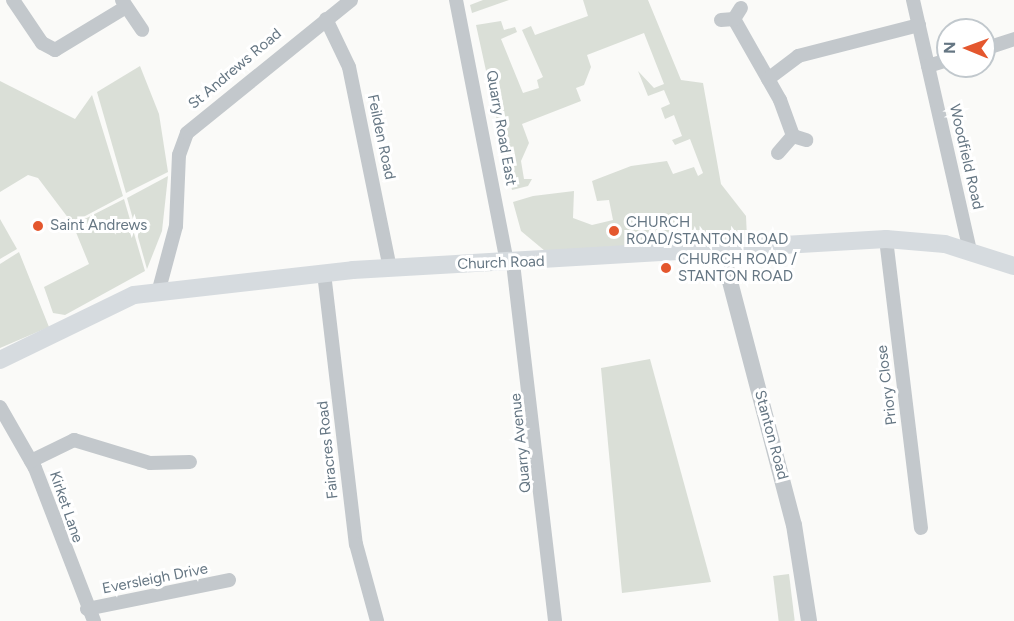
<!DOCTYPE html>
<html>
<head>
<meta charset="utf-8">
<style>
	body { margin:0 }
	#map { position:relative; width:1014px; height:621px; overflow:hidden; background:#fafaf8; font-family:Figtree,sans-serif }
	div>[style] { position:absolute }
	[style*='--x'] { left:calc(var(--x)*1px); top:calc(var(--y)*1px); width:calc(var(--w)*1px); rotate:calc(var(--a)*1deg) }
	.green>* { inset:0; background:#dadfd7; transform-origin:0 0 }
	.minor>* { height:14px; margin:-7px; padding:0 7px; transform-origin:7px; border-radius:7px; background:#c3c8cc }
	.tertiary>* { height:16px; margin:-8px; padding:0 8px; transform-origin:8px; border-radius:8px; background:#c3c8cc }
	.secondary>* { height:18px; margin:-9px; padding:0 9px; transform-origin:9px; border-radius:9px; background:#d6dbdf }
	.dots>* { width:16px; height:16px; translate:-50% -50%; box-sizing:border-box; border:3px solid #fff; border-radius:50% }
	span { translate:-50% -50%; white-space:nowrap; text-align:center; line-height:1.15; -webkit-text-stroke:6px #fff; paint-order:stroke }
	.street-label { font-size:15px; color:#657683 }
	.poi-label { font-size:15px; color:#657683 }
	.left { translate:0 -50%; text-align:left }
	.north { position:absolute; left:936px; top:18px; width:60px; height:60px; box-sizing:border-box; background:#fff; border:2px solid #c1c8cd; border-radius:50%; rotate:271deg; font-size:16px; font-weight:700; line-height:24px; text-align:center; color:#657683 }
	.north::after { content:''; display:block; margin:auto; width:21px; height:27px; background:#e4572e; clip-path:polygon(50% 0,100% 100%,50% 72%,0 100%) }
</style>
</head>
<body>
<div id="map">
	<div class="green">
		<i style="clip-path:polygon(483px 0,509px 0,472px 13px,470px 5px)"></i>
		<i style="clip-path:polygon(583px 0,648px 0,681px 80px,703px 83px,721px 184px,746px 216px,747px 238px,545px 251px,521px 231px,513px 202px,533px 196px,574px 191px,573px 218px,592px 225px,613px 220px,609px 200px,597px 201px,592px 181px,631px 166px,667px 161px,673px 174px,694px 167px,698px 176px,703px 173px,690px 139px,675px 145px,672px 140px,682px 136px,674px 115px,665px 119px,661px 108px,670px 104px,664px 90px,648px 96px,638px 71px,654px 88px,664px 84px,644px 33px,587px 55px,591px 67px,584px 85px,576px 88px,581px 101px,522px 124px,529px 143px,521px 161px,524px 179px,532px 179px,528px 186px,512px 190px,476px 25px,501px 21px,504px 30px,515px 27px,517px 32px,501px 39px,523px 93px,539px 88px,537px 80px,543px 77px,522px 30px,531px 26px,535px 35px,588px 16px)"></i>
		<i style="clip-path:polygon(140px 66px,159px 114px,168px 172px,126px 193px,97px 92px)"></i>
		<i style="clip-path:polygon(0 81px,75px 119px,92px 95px,123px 196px,72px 223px,38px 178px,28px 175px,0 192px)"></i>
		<i style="clip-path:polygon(168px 176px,162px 231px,147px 269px,127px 198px)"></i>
		<i style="clip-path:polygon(124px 199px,145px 271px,65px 315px,53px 313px,44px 287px,89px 264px,73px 225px)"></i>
		<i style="clip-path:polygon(0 219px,17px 249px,0 259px)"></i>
		<i style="clip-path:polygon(19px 252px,49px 327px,0 348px,0 264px)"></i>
		<i style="clip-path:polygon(650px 359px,711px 582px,622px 593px,601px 368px)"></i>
		<i style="left:789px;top:574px;width:47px;height:16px;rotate:83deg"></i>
	</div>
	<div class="minor">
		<i style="--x:13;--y:0;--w:52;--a:56"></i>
		<i style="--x:42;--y:43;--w:15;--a:28"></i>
		<i style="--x:55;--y:50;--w:83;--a:-31.2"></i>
		<i style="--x:122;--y:0;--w:36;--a:56"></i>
		<i style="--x:456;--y:0;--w:268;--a:79"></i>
		<i style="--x:913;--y:0;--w:256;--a:77.2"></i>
		<i style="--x:326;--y:19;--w:53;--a:64.4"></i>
		<i style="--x:349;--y:67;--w:205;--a:78.5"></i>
		<i style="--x:734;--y:19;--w:93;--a:60.4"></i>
		<i style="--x:780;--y:100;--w:38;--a:70"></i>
		<i style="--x:721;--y:20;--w:13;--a:-4"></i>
		<i style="--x:734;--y:19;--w:13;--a:-58"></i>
		<i style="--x:984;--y:49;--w:32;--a:-18"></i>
		<i style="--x:928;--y:66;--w:21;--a:-17"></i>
		<i style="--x:768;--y:79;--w:38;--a:-37"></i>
		<i style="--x:798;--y:56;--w:125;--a:-14.4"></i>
		<i style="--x:778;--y:153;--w:23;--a:-49"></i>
		<i style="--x:793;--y:136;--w:14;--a:17"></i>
		<i style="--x:886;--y:239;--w:291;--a:83.1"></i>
		<i style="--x:513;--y:263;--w:360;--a:83.3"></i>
		<i style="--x:324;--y:273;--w:273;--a:83.3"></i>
		<i style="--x:356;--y:544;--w:80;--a:74.7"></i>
		<i style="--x:158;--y:293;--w:69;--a:-75"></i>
		<i style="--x:176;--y:226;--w:71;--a:-87.6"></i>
		<i style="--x:179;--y:155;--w:23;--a:-70"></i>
		<i style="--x:187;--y:133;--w:211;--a:-39"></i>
		<i style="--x:0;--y:407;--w:70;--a:60.2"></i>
		<i style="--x:35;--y:468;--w:164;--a:68.9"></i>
		<i style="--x:31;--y:461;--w:48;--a:-26"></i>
		<i style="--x:74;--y:440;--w:79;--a:16.8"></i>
		<i style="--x:150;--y:463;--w:40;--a:-1.4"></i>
		<i style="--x:87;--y:609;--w:145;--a:-11.5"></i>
	</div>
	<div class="tertiary">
		<i style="--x:722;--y:251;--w:283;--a:75.3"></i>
		<i style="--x:794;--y:525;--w:97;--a:81.1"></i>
	</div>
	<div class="secondary">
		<i style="--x:0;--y:360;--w:149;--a:-25.9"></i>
		<i style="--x:134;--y:295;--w:220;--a:-6.5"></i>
		<i style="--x:353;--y:270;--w:534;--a:-3.33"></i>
		<i style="--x:886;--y:239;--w:59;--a:4.8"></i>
		<i style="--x:945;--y:244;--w:72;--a:17.7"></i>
	</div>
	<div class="dots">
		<i style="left:38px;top:226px;background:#e4572e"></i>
		<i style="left:614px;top:231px;background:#e4572e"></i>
		<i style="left:666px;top:268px;background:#e4572e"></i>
	</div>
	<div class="street-label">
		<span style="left:235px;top:69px;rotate:-40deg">St Andrews Road</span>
		<span style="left:501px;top:128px;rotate:80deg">Quarry Road East</span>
		<span style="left:381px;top:137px;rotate:78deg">Feilden Road</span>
		<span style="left:966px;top:157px;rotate:77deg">Woodfield Road</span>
		<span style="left:501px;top:263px;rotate:-2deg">Church Road</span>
		<span style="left:887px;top:385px;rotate:-97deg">Priory Close</span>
		<span style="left:771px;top:435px;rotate:75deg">Stanton Road</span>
		<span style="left:521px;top:443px;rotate:-96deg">Quarry Avenue</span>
		<span style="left:328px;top:450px;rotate:-96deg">Fairacres Road</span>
		<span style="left:66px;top:507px;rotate:71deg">Kirket Lane</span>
		<span style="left:155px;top:579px;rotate:-11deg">Eversleigh Drive</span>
	</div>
	<div class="poi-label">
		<span class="left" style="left:626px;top:231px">CHURCH<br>ROAD/STANTON ROAD</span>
		<span class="left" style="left:50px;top:226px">Saint Andrews</span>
		<span class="left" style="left:678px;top:268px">CHURCH ROAD /<br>STANTON ROAD</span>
	</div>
	<div class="north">N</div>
</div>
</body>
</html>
